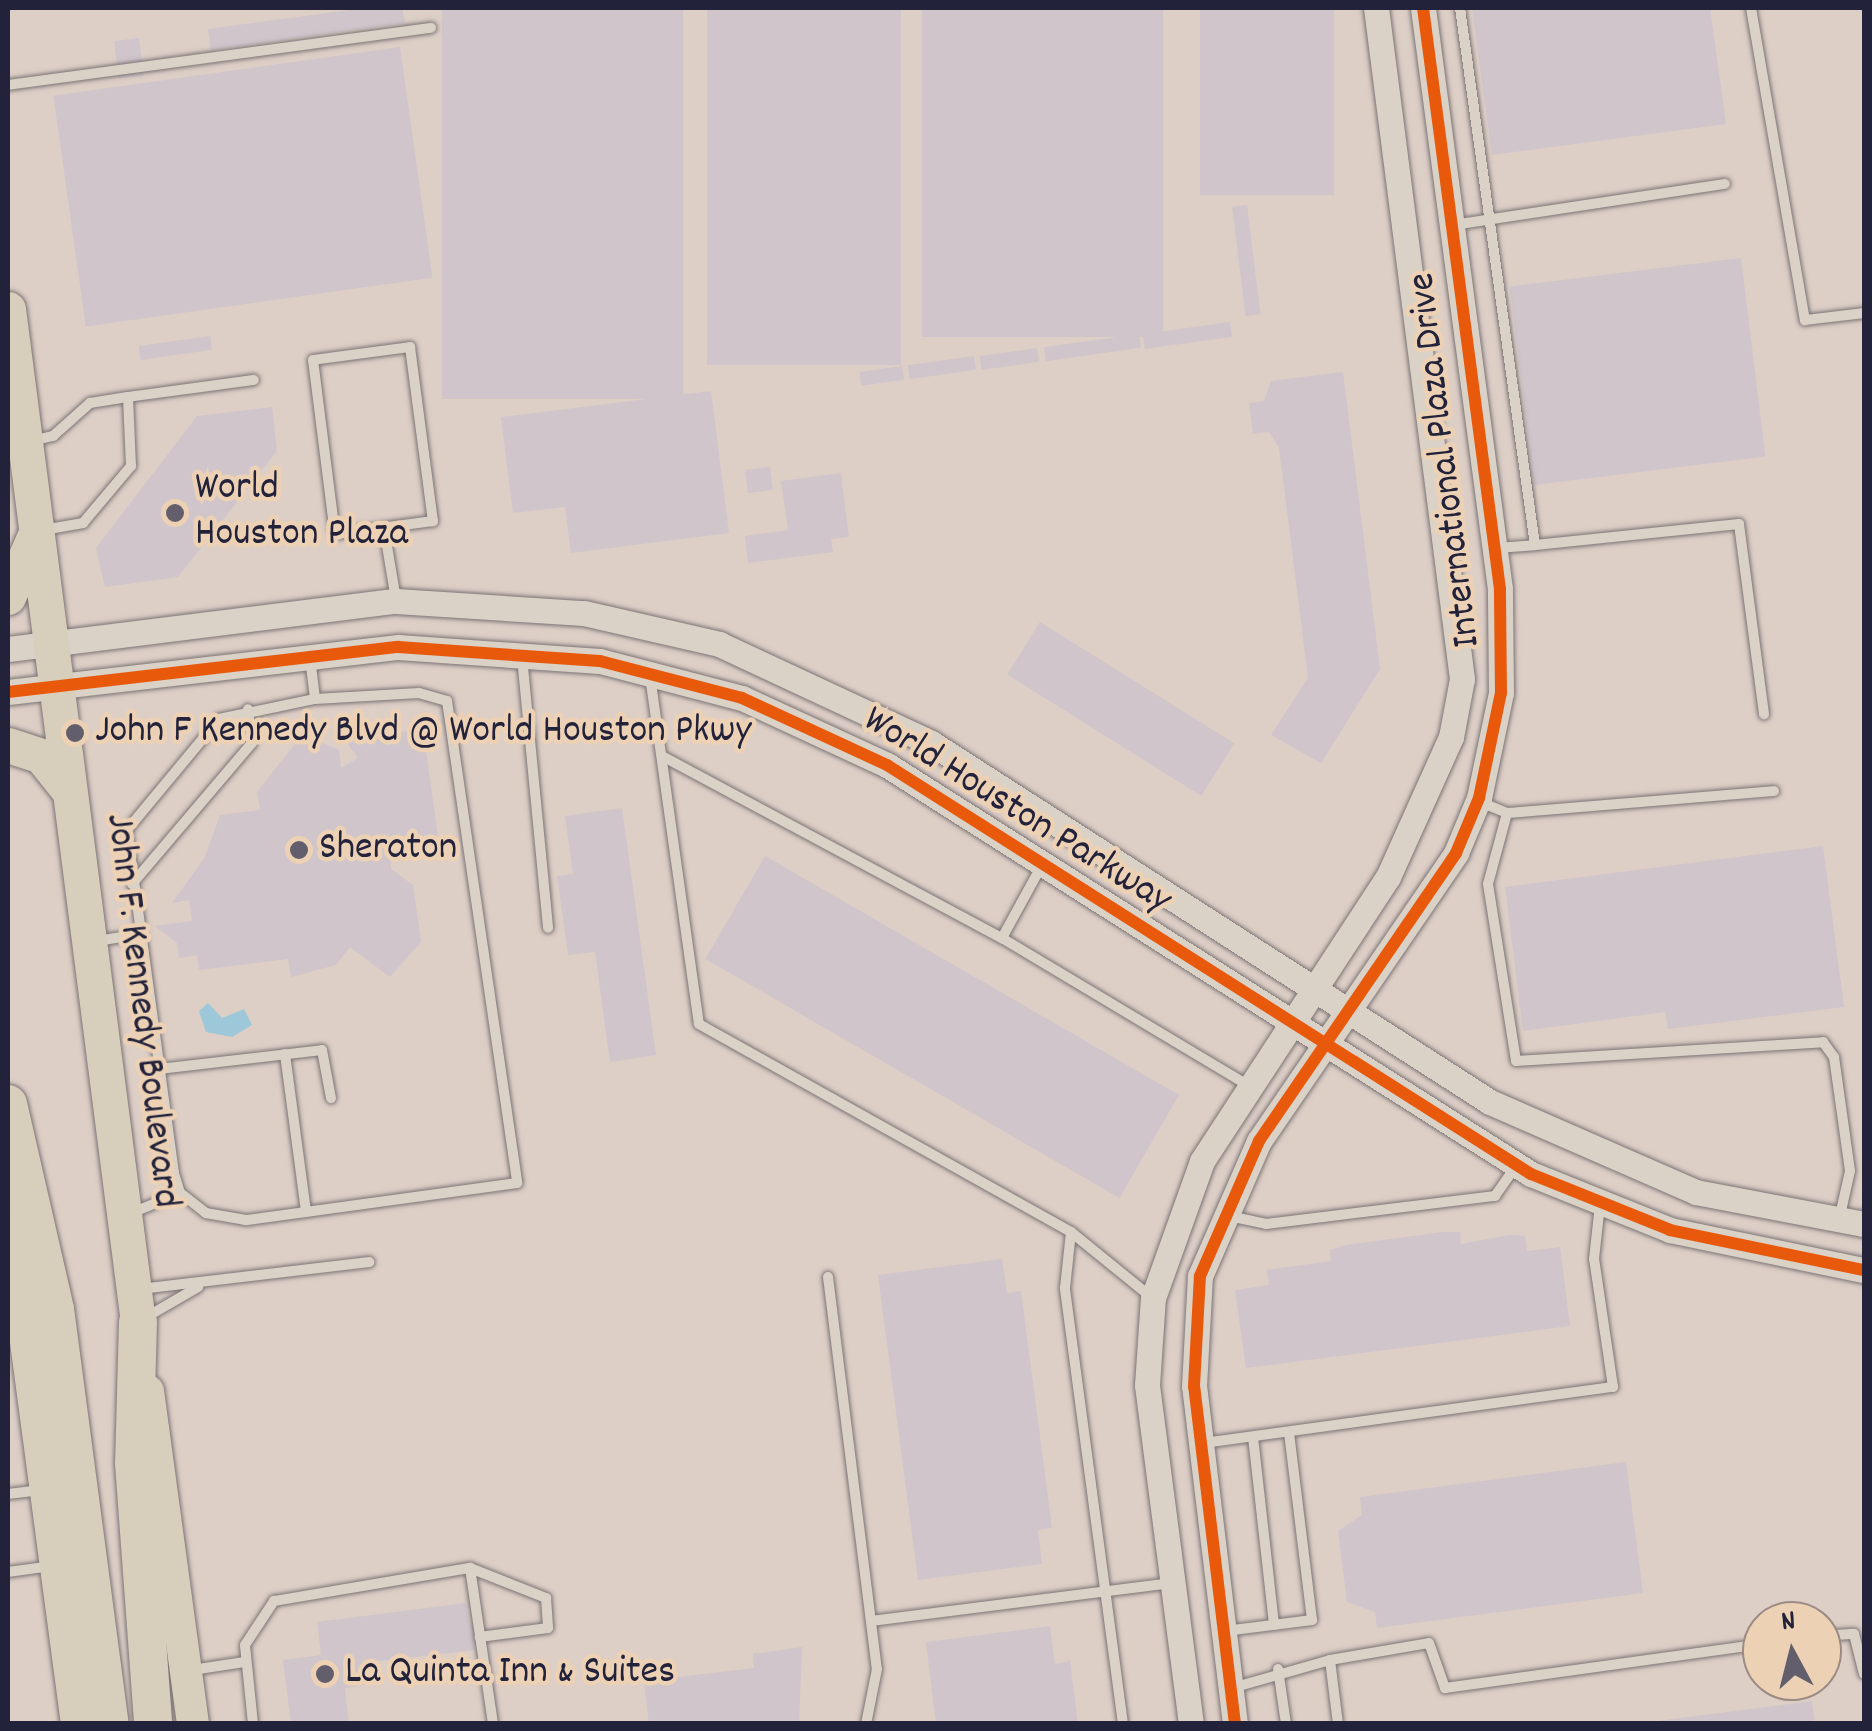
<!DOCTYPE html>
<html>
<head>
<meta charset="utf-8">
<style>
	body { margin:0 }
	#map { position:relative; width:1872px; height:1731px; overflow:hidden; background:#ddcec6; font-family:Dekko,sans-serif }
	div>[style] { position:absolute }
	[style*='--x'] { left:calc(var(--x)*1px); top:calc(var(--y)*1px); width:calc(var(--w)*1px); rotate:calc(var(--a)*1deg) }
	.water>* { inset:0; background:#9dc8da }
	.building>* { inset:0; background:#d0c5cb; transform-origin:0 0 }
	.roads { filter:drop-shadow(0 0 2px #7b7475) drop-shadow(0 0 2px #7b7475) }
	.service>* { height:10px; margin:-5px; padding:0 5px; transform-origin:5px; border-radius:5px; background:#dad1c7 }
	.tertiary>* { height:25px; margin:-12.5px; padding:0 12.5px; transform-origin:12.5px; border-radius:12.5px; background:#dad1c7 }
	.primary>* { height:32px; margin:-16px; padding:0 16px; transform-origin:16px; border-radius:16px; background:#d8cebc }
	.trunk>* { height:35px; margin:-17.5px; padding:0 17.5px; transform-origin:17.5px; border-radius:17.5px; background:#d8cebc }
	.motorway>* { height:38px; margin:-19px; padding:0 19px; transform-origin:19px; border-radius:19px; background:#d8cebc }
	.cycleway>* { height:12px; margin:-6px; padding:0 6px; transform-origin:6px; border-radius:6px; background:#e8590c }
	.dots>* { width:28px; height:28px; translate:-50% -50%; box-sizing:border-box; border:5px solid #edd1b4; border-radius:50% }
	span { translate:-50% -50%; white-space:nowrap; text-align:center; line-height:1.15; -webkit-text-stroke:9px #edd1b4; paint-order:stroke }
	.street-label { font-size:40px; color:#22223b }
	.poi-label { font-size:40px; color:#22223b }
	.left { translate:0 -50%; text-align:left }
	.frame { position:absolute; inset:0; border:10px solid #22223b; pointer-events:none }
	.north { position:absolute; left:1742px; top:1601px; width:100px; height:100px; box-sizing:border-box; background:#edd1b4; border:2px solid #9c8b84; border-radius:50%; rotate:353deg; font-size:28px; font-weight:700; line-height:40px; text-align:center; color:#22223b }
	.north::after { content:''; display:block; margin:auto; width:35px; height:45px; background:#635e6c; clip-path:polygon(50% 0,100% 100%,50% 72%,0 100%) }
</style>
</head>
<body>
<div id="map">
	<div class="water">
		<i style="clip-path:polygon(208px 1003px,222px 1018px,244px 1009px,252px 1025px,232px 1037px,206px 1032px,199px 1011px)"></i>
	</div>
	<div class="building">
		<i style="clip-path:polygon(365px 8px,402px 8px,405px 23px,211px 50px,208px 29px)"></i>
		<i style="left:442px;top:8px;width:241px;height:391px"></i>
		<i style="left:707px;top:8px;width:194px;height:357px"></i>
		<i style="left:922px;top:8px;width:241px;height:329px"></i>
		<i style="left:1200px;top:8px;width:134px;height:187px"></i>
		<i style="clip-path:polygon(1472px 8px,1710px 8px,1726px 124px,1492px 155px)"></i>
		<i style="left:139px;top:38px;width:38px;height:25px;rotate:83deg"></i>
		<i style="left:400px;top:47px;width:233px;height:350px;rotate:82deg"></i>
		<i style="left:1247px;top:205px;width:110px;height:15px;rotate:83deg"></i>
		<i style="left:1741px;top:258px;width:200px;height:233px;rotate:83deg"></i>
		<i style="left:1230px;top:322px;width:15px;height:88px;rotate:82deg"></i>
		<i style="left:1139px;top:334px;width:14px;height:96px;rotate:82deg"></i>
		<i style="left:210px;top:336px;width:14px;height:72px;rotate:82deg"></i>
		<i style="left:1037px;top:348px;width:14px;height:58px;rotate:82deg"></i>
		<i style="left:974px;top:356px;width:14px;height:67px;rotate:82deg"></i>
		<i style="left:902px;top:366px;width:14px;height:43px;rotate:82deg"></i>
		<i style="clip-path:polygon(1343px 372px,1380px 669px,1321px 763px,1271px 735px,1308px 678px,1279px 448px,1269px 432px,1253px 434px,1249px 403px,1264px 401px,1271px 381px)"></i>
		<i style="clip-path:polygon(711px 391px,729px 533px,571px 553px,565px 507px,513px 513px,501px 417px)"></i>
		<i style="clip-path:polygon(272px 407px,277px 451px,178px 577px,105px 587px,96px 548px,197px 416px)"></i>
		<i style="left:770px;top:467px;width:23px;height:25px;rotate:83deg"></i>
		<i style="clip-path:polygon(841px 473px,849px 537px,831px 539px,833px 552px,748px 563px,745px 536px,788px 530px,781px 481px)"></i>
		<i style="left:1040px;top:622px;width:229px;height:62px;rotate:32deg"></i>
		<i style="clip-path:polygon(423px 729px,438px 837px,389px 844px,391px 869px,413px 885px,421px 942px,390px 977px,350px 947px,336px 965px,291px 977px,288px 959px,199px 970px,197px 955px,179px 958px,177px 943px,155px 926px,192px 921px,189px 900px,172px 903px,205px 857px,220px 815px,260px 810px,257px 792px,302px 735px,339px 750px,341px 768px,358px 758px,345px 740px)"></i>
		<i style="clip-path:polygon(622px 808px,656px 1055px,610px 1062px,595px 952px,568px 955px,557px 876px,573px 874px,565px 816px)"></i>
		<i style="clip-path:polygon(1823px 846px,1844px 1007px,1668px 1029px,1665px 1012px,1523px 1031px,1505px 887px)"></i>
		<i style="left:765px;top:856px;width:478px;height:119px;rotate:30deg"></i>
		<i style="clip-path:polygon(1443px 1232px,1460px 1232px,1461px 1244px,1509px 1235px,1525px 1236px,1527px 1251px,1560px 1247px,1570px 1326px,1246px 1368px,1235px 1290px,1269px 1285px,1267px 1270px,1331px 1261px,1330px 1250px,1346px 1245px)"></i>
		<i style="clip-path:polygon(1002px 1259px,1007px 1293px,1021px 1291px,1052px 1528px,1038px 1530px,1042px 1564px,918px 1580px,878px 1275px)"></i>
		<i style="clip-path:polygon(1626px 1462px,1643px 1593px,1377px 1628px,1375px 1612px,1347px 1602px,1338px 1531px,1362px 1515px,1360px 1497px)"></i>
		<i style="clip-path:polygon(466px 1603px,469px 1625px,478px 1624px,474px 1650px,363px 1663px,366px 1685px,345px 1688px,349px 1724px,291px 1724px,283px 1660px,321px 1655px,317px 1622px)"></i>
		<i style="clip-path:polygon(1050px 1626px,1055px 1664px,1070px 1661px,1078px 1724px,936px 1724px,926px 1642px)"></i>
		<i style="clip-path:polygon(802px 1647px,799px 1724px,649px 1724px,644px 1681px,754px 1668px,753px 1654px)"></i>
		<i style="clip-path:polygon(1812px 1701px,1815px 1724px,1657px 1724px,1657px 1721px)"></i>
	</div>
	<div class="roads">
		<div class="service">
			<i style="--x:1460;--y:8;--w:542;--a:82.05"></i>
			<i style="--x:1535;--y:545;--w:205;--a:-5.9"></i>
			<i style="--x:1739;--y:524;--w:192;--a:82.5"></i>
			<i style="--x:1751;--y:8;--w:317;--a:80.2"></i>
			<i style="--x:1805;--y:320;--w:59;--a:-6.8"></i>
			<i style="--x:8;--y:85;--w:427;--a:-7.7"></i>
			<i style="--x:1453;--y:225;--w:275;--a:-8.6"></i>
			<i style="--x:410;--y:347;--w:176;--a:82.5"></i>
			<i style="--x:433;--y:521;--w:99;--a:172.4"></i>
			<i style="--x:335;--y:534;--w:175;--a:-97.2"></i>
			<i style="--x:313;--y:360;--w:98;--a:-7.6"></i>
			<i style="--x:31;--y:441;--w:23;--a:-13"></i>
			<i style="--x:53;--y:436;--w:50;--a:-41.7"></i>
			<i style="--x:90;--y:403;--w:38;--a:-9"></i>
			<i style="--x:384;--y:528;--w:73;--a:80.5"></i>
			<i style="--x:43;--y:530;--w:41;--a:-9.9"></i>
			<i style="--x:83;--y:523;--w:75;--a:-49.9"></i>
			<i style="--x:131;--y:466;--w:69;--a:-92.5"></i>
			<i style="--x:128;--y:397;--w:127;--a:-7.7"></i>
			<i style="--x:1496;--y:548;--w:39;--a:-4"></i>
			<i style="--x:522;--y:657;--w:272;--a:84.5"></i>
			<i style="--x:310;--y:658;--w:41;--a:83"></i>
			<i style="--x:650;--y:676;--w:351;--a:82"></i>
			<i style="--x:699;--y:1024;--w:426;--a:29.2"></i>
			<i style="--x:419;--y:693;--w:29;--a:16"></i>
			<i style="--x:447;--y:701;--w:487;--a:81.7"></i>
			<i style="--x:517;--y:1183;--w:274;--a:172.2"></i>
			<i style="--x:246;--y:1220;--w:41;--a:-170.1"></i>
			<i style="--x:206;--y:1213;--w:33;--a:-142"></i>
			<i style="--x:180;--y:1193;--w:21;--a:-107"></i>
			<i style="--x:174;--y:1173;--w:346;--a:-97.8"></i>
			<i style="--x:127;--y:830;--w:144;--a:-50.3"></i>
			<i style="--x:219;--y:719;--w:98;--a:-11.8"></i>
			<i style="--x:315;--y:699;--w:104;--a:-3.3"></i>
			<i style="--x:662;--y:756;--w:386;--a:28.2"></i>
			<i style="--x:1002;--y:938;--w:287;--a:30.9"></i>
			<i style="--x:1480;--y:802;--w:29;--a:22"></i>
			<i style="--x:1507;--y:813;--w:73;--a:105"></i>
			<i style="--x:1488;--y:884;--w:179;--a:81"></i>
			<i style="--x:1516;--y:1061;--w:308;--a:-3.5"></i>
			<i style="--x:1823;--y:1042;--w:19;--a:54"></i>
			<i style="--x:1834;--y:1057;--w:115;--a:82"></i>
			<i style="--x:1850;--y:1171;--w:50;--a:102.7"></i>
			<i style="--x:1507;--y:813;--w:268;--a:-4.7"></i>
			<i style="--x:132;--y:884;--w:185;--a:-49.6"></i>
			<i style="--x:252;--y:743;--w:34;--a:-97"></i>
			<i style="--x:1002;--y:938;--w:83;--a:-61.3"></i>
			<i style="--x:97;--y:941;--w:44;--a:-9.2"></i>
			<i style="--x:285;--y:1054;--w:159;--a:82.4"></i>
			<i style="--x:159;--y:1069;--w:164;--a:-6.6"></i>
			<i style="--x:322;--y:1050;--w:49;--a:79.4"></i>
			<i style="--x:129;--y:1214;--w:55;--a:-22.4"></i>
			<i style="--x:1229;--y:1216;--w:38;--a:12"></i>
			<i style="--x:1266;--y:1224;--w:231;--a:-7"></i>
			<i style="--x:1495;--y:1196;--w:38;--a:-55"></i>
			<i style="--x:828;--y:1277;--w:395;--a:82.9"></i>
			<i style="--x:877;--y:1669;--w:56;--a:101.3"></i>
			<i style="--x:140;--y:1289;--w:231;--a:-6.7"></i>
			<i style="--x:143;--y:1319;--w:64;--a:-30.2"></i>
			<i style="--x:1253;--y:1437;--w:189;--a:83.6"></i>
			<i style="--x:1203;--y:1443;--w:414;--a:-7.8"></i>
			<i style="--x:1613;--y:1387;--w:129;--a:-98.4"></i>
			<i style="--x:1594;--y:1259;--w:54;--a:-83.7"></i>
			<i style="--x:8;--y:1494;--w:33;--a:-7"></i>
			<i style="--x:470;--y:1568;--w:82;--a:21.5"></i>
			<i style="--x:546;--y:1598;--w:30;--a:86"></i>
			<i style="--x:548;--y:1628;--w:69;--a:172.5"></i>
			<i style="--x:8;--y:1572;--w:43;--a:-7.9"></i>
			<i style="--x:871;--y:1621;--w:303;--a:-7.2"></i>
			<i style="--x:1225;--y:1631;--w:88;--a:-7.2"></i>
			<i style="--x:1312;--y:1620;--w:189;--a:-97"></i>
			<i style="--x:1822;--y:1636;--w:32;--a:-4"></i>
			<i style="--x:1854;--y:1634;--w:41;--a:76"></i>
			<i style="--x:1330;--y:1660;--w:100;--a:-9.7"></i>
			<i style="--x:1429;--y:1643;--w:48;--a:70.4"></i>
			<i style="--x:1445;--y:1688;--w:320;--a:-7.9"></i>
			<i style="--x:1278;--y:1669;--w:56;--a:81.7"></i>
			<i style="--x:192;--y:1670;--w:53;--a:-8.7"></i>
			<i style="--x:1232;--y:1688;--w:102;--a:-15.9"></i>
			<i style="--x:1330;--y:1660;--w:64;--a:82.9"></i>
			<i style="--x:253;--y:1724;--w:79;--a:-95.8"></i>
			<i style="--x:245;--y:1645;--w:53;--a:-56.6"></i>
			<i style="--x:274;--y:1601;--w:199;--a:-9.6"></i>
			<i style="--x:470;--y:1568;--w:158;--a:81.6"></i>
			<i style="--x:1123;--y:1724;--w:440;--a:-97.6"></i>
			<i style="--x:1065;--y:1288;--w:56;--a:-83.9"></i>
			<i style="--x:1071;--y:1232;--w:103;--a:39.1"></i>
		</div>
		<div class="tertiary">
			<i style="--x:8;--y:649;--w:391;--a:-7.1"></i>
			<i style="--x:396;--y:601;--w:188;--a:3.7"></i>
			<i style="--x:584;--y:613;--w:139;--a:12.9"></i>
			<i style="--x:719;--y:644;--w:234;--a:25"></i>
			<i style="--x:931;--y:743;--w:664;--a:32.71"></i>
			<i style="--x:1490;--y:1102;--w:225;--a:23.6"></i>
			<i style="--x:1696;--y:1192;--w:171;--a:10.8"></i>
			<i style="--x:8;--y:692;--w:393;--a:-6.6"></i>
			<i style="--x:398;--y:647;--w:202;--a:4"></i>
			<i style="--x:600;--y:661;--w:147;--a:14.6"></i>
			<i style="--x:742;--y:698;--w:160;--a:24.8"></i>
			<i style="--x:887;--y:765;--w:763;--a:32.42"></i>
			<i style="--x:1531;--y:1174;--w:150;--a:21.9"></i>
			<i style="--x:1670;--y:1230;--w:198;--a:11.7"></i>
			<i style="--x:1191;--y:1724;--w:342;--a:-97.4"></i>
			<i style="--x:1147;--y:1385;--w:87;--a:-86.1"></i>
			<i style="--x:1153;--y:1298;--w:145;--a:-70.3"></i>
			<i style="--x:1202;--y:1161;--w:339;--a:-56.8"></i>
			<i style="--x:1388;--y:877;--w:154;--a:-65.8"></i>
			<i style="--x:1451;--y:737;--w:59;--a:-79.3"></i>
			<i style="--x:1462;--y:679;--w:676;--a:-97.3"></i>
			<i style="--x:1235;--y:1724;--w:340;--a:-96.9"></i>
			<i style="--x:1194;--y:1386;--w:110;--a:-86.9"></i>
			<i style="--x:1200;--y:1276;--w:147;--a:-66.4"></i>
			<i style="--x:1259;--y:1141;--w:349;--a:-55.6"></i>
			<i style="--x:1456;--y:853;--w:60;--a:-67.3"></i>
			<i style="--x:1479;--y:798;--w:107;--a:-78.2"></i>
			<i style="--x:1501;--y:693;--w:104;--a:-90.6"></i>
			<i style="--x:1500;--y:589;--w:586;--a:-97.55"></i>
		</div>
		<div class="primary">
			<i style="--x:8;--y:1207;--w:522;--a:82.4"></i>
			<i style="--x:148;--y:1391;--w:336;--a:82.3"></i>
		</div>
		<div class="trunk">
			<i style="--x:8;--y:309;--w:1021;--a:82.69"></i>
			<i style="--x:8;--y:597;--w:68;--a:-66.5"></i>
			<i style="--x:8;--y:745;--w:35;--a:18"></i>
			<i style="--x:41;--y:756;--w:45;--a:51.3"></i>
		</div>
		<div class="motorway">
			<i style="--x:8;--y:1104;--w:210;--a:77.1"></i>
			<i style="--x:55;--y:1309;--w:419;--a:82.5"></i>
			<i style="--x:138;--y:1322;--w:141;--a:91.6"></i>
			<i style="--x:134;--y:1463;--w:262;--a:85.8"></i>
		</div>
	</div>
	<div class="cycleway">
		<i style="--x:8;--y:692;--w:393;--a:-6.6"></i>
		<i style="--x:398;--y:647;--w:202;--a:4"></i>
		<i style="--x:600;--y:661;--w:147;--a:14.6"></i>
		<i style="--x:742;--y:698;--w:160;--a:24.8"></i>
		<i style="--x:887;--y:765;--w:763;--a:32.42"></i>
		<i style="--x:1531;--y:1174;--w:150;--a:21.9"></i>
		<i style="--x:1670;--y:1230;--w:198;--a:11.7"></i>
		<i style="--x:1235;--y:1724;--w:340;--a:-96.9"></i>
		<i style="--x:1194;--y:1386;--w:110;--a:-86.9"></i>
		<i style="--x:1200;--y:1276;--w:147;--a:-66.4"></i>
		<i style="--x:1259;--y:1141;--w:349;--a:-55.6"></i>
		<i style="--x:1456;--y:853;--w:60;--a:-67.3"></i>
		<i style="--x:1479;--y:798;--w:107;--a:-78.2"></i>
		<i style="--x:1501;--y:693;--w:104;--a:-90.6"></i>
		<i style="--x:1500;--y:589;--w:586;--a:-97.55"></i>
	</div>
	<div class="dots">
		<i style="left:175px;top:513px;background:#635e6c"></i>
		<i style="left:75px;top:733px;background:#635e6c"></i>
		<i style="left:299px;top:850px;background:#635e6c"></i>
		<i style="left:325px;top:1674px;background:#635e6c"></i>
	</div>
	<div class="street-label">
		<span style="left:1447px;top:460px;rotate:-97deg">International Plaza Drive</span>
		<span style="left:1016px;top:812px;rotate:32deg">World Houston Parkway</span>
		<span style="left:140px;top:1011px;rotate:83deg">John F. Kennedy Boulevard</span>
	</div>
	<div class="poi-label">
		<span class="left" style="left:195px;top:513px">World<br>Houston Plaza</span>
		<span class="left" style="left:95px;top:733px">John F Kennedy Blvd @ World Houston Pkwy</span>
		<span class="left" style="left:319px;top:850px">Sheraton</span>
		<span class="left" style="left:345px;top:1674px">La Quinta Inn &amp; Suites</span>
	</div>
	<div class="frame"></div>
	<div class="north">N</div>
</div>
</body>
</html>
